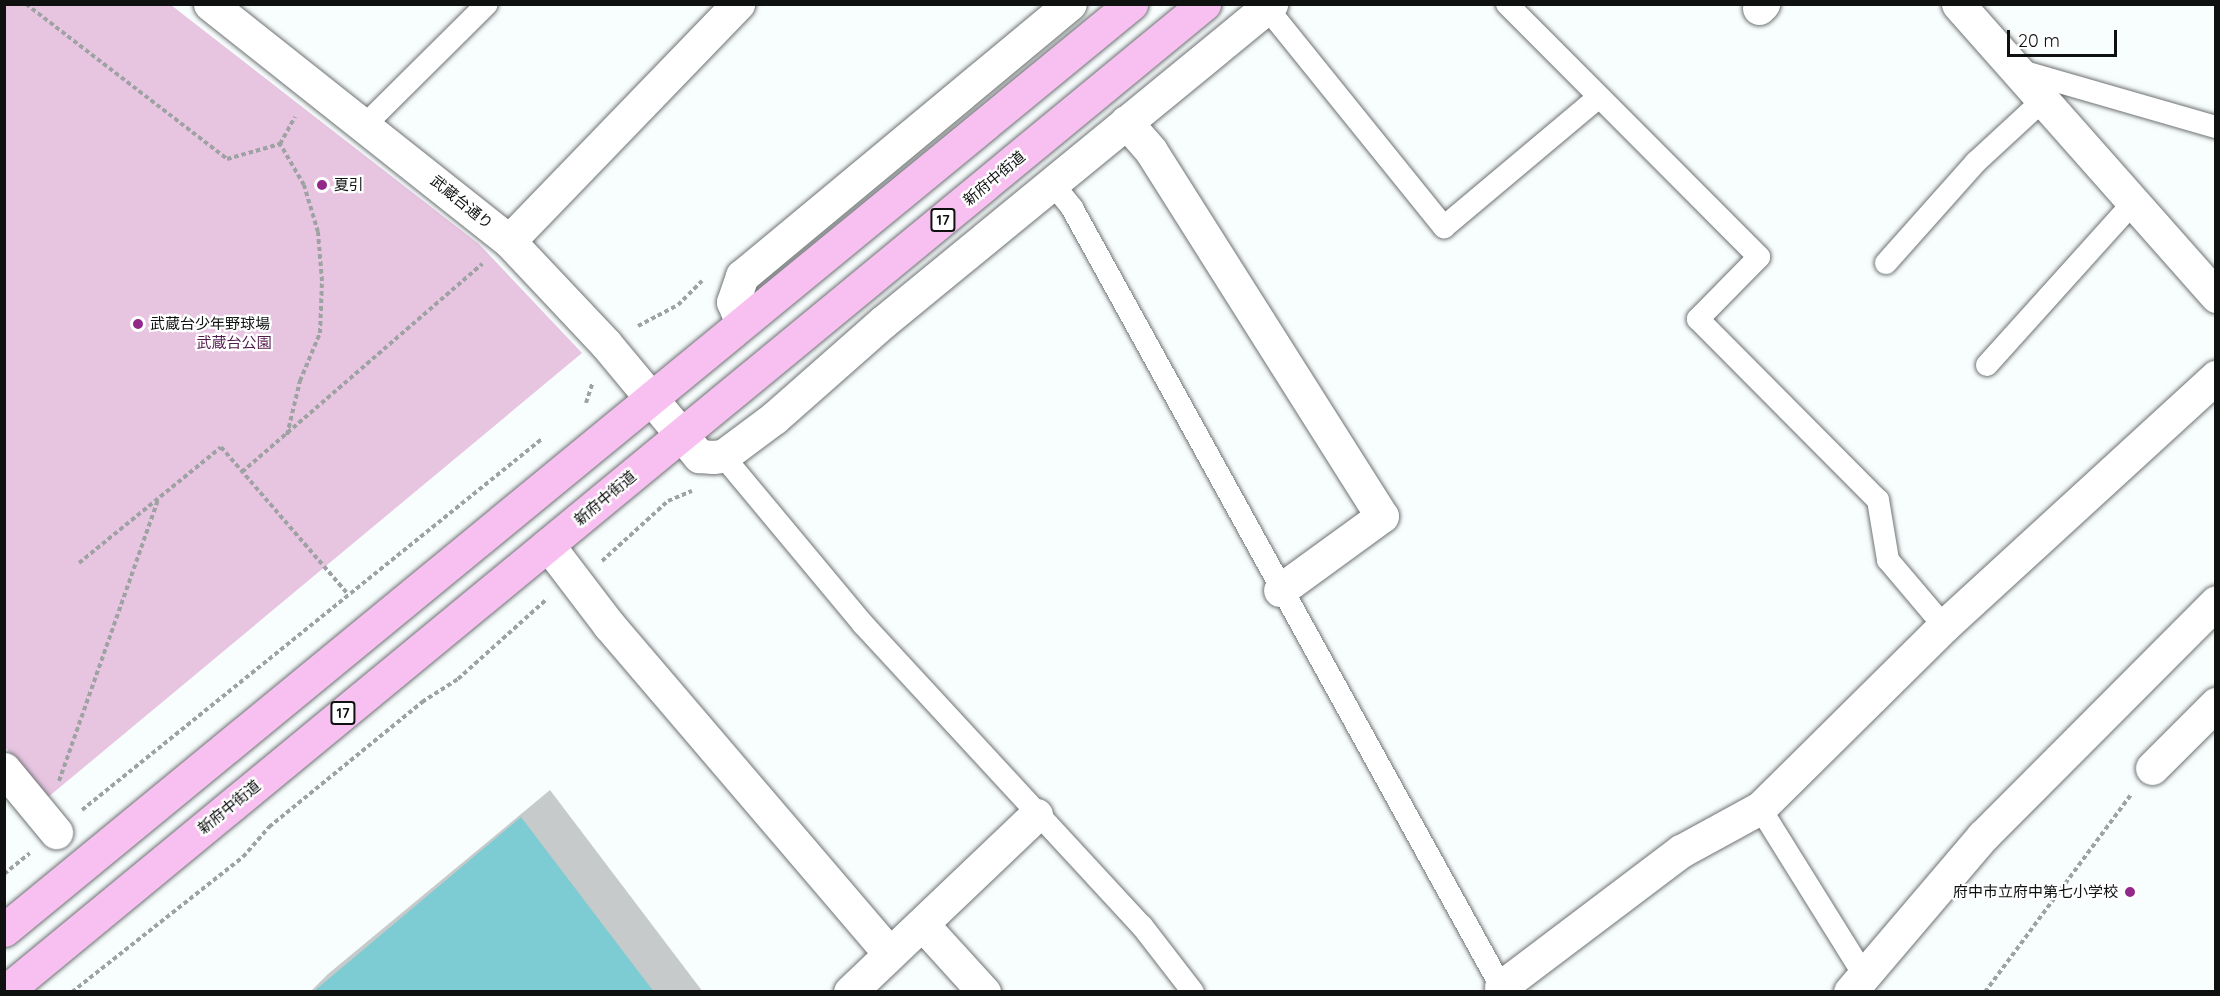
<!DOCTYPE html>
<html>
<head>
<meta charset="utf-8">
<style>
	body { margin:0 }
	#map { position:relative; width:2220px; height:996px; overflow:hidden; background:#f8fdfd; font-family:Quicksand,"Noto Sans JP",sans-serif }
	div>[style] { position:absolute }
	[style*='--x'] { left:calc(var(--x)*1px); top:calc(var(--y)*1px); width:calc(var(--w)*1px); rotate:calc(var(--a)*1deg) }
	.green>* { inset:0; background:#e7c5e1 }
	.shadow>* { inset:0; background:#0003 }
	.building>* { inset:0; background:#7eccd3 }
	.path>* { height:4px; margin-top:-2px; transform-origin:0; background:repeating-linear-gradient(90deg,#9ea2a2 0 4.5px,transparent 0 7.5px) }
	.roads { filter:drop-shadow(0 0 2px #6e7273) drop-shadow(0 0 2px #6e7273) }
	.lane>* { height:22px; margin:-11px; padding:0 11px; transform-origin:11px; border-radius:11px; background:#fff }
	.street>* { height:33px; margin:-16.5px; padding:0 16.5px; transform-origin:16.5px; border-radius:16.5px; background:#fff }
	.primary>* { height:33px; margin:-16.5px; padding:0 16.5px; transform-origin:16.5px; border-radius:16.5px; background:#f8c0f1 }
	.dots>* { width:16px; height:16px; translate:-50% -50%; box-sizing:border-box; border:3px solid #fff; border-radius:50% }
	span { translate:-50% -50%; white-space:nowrap; text-align:center; line-height:1.15; -webkit-text-stroke:4.5px #fff; paint-order:stroke }
	.shield-label span { padding:2px 4px; background:#fff; border:2px solid; border-radius:4px; -webkit-text-stroke-width:0 }
	.shield-label { font-size:14px; color:#0f1111; font-weight:700 }
	.street-label { font-size:15px; color:#0f1111 }
	.poi-label { font-size:15px; color:#0f1111 }
	.left { translate:0 -50%; text-align:left }
	.right { translate:-100% -50%; text-align:right }
	.park-label { font-size:15px; color:#521b4e }
	.frame { position:absolute; inset:0; border:6px solid #0f1111; pointer-events:none }
	.scale { position:absolute; left:2007px; top:30px; width:110px; height:27px; box-sizing:border-box; border:3px solid #0f1111; border-top:0; padding-left:8px; font-size:18px; line-height:21px; white-space:nowrap; color:#0f1111; -webkit-text-stroke:4px #fff; paint-order:stroke }
</style>
</head>
<body>
<div id="map">
	<div class="green">
		<i style="clip-path:polygon(5px 5px,171px 5px,479px 244px,582px 353px,47px 798px,5px 747px)"></i>
	</div>
	<div class="shadow">
		<i style="clip-path:polygon(550px 790px,703px 992px,310px 992px,328px 974px)"></i>
	</div>
	<div class="building">
		<i style="clip-path:polygon(521px 817px,654px 992px,313px 992px)"></i>
	</div>
	<div class="path">
		<i style="--x:26;--y:4;--w:254;--a:37.6"></i>
		<i style="--x:227;--y:159;--w:55;--a:-15.8"></i>
		<i style="--x:638;--y:326;--w:45;--a:-27.7"></i>
		<i style="--x:678;--y:305;--w:34;--a:-45"></i>
		<i style="--x:586;--y:403;--w:22;--a:-72"></i>
		<i style="--x:287;--y:435;--w:56;--a:-76.5"></i>
		<i style="--x:300;--y:381;--w:52;--a:-67.4"></i>
		<i style="--x:320;--y:333;--w:52;--a:-87.8"></i>
		<i style="--x:322;--y:281;--w:49;--a:-94.7"></i>
		<i style="--x:318;--y:232;--w:49;--a:-106.6"></i>
		<i style="--x:304;--y:185;--w:48;--a:-120.3"></i>
		<i style="--x:280;--y:144;--w:31;--a:-61"></i>
		<i style="--x:242;--y:472;--w:318;--a:-40.9"></i>
		<i style="--x:602;--y:561;--w:89;--a:-42.3"></i>
		<i style="--x:668;--y:501;--w:26;--a:-23"></i>
		<i style="--x:79;--y:563;--w:183;--a:-39.2"></i>
		<i style="--x:221;--y:447;--w:193;--a:49.2"></i>
		<i style="--x:59;--y:781;--w:298;--a:-70.6"></i>
		<i style="--x:82;--y:810;--w:592;--a:-38.9"></i>
		<i style="--x:4;--y:874;--w:33;--a:-39"></i>
		<i style="--x:72;--y:992;--w:218;--a:-38.3"></i>
		<i style="--x:243;--y:857;--w:40;--a:-49"></i>
		<i style="--x:269;--y:827;--w:198;--a:-39.2"></i>
		<i style="--x:422;--y:702;--w:43;--a:-32.6"></i>
		<i style="--x:458;--y:679;--w:120;--a:-42"></i>
		<i style="--x:1985;--y:992;--w:245;--a:-53.5"></i>
	</div>
	<div class="roads">
		<div class="lane">
			<i style="--x:1507;--y:4;--w:357;--a:45.1"></i>
			<i style="--x:1759;--y:257;--w:87;--a:134.5"></i>
			<i style="--x:1698;--y:319;--w:255;--a:45.2"></i>
			<i style="--x:1878;--y:500;--w:61;--a:80.5"></i>
			<i style="--x:1888;--y:560;--w:87;--a:49.7"></i>
			<i style="--x:1267;--y:8;--w:282;--a:51.1"></i>
			<i style="--x:1444;--y:227;--w:201;--a:-40"></i>
			<i style="--x:2018;--y:70;--w:206;--a:16.1"></i>
			<i style="--x:366;--y:124;--w:170;--a:-44.8"></i>
			<i style="--x:1052;--y:183;--w:32;--a:51"></i>
			<i style="--x:1072;--y:208;--w:895;--a:61.14"></i>
			<i style="--x:1886;--y:263;--w:135;--a:-48.3"></i>
			<i style="--x:1976;--y:162;--w:90;--a:-42.7"></i>
			<i style="--x:1987;--y:365;--w:218;--a:-48"></i>
			<i style="--x:723;--y:456;--w:219;--a:50.2"></i>
			<i style="--x:863;--y:624;--w:411;--a:47.3"></i>
			<i style="--x:1142;--y:926;--w:83;--a:52.3"></i>
			<i style="--x:1760;--y:808;--w:199;--a:58.1"></i>
		</div>
		<div class="street">
			<i style="--x:210;--y:4;--w:382;--a:38.4"></i>
			<i style="--x:509;--y:241;--w:141;--a:46.7"></i>
			<i style="--x:606;--y:344;--w:146;--a:50.3"></i>
			<i style="--x:699;--y:456;--w:14;--a:4"></i>
			<i style="--x:713;--y:457;--w:10;--a:-6"></i>
			<i style="--x:723;--y:456;--w:64;--a:-36.7"></i>
			<i style="--x:774;--y:418;--w:145;--a:-41.4"></i>
			<i style="--x:883;--y:322;--w:502;--a:-39.34"></i>
			<i style="--x:1958;--y:4;--w:390;--a:48.5"></i>
			<i style="--x:1759;--y:8;--w:6;--a:-45"></i>
			<i style="--x:1126;--y:122;--w:38;--a:49"></i>
			<i style="--x:1151;--y:151;--w:432;--a:57.7"></i>
			<i style="--x:1382;--y:516;--w:126;--a:144"></i>
			<i style="--x:509;--y:241;--w:330;--a:-46"></i>
			<i style="--x:742;--y:323;--w:23;--a:-113"></i>
			<i style="--x:733;--y:302;--w:28;--a:-71"></i>
			<i style="--x:742;--y:276;--w:426;--a:-39.7"></i>
			<i style="--x:548;--y:545;--w:101;--a:52.7"></i>
			<i style="--x:609;--y:625;--w:431;--a:49.5"></i>
			<i style="--x:2152;--y:768;--w:91;--a:-45"></i>
			<i style="--x:4;--y:769;--w:82;--a:50.5"></i>
			<i style="--x:923;--y:925;--w:91;--a:47.7"></i>
			<i style="--x:1501;--y:987;--w:226;--a:-37.1"></i>
			<i style="--x:1681;--y:851;--w:90;--a:-28.6"></i>
			<i style="--x:1760;--y:808;--w:259;--a:-44.7"></i>
			<i style="--x:1944;--y:626;--w:369;--a:-42.5"></i>
			<i style="--x:850;--y:992;--w:257;--a:-43.6"></i>
			<i style="--x:1850;--y:992;--w:205;--a:-49.6"></i>
			<i style="--x:1983;--y:836;--w:330;--a:-45.1"></i>
		</div>
		<div class="primary">
			<i style="--x:4;--y:930;--w:1459;--a:-39.41"></i>
			<i style="--x:5;--y:992;--w:1554;--a:-39.49"></i>
		</div>
	</div>
	<div class="dots">
		<i style="left:322px;top:185px;background:#93288b"></i>
		<i style="left:138px;top:324px;background:#93288b"></i>
		<i style="left:2130px;top:892px;background:#93288b"></i>
	</div>
	<div class="shield-label">
		<span style="left:943px;top:220px">17</span>
		<span style="left:343px;top:713px">17</span>
	</div>
	<div class="street-label">
		<span style="left:994px;top:178px;rotate:-40deg">新府中街道</span>
		<span style="left:462px;top:202px;rotate:39deg">武蔵台通り</span>
		<span style="left:605px;top:498px;rotate:-40deg">新府中街道</span>
		<span style="left:229px;top:807px;rotate:-39deg">新府中街道</span>
	</div>
	<div class="poi-label">
		<span class="left" style="left:334px;top:185px">夏引</span>
		<span class="left" style="left:150px;top:324px">武蔵台少年野球場</span>
		<span class="right" style="left:2118px;top:892px">府中市立府中第七小学校</span>
	</div>
	<div class="park-label">
		<span style="left:234px;top:343px">武蔵台公園</span>
	</div>
	<div class="frame"></div>
	<div class="scale">20 m</div>
</div>
</body>
</html>
